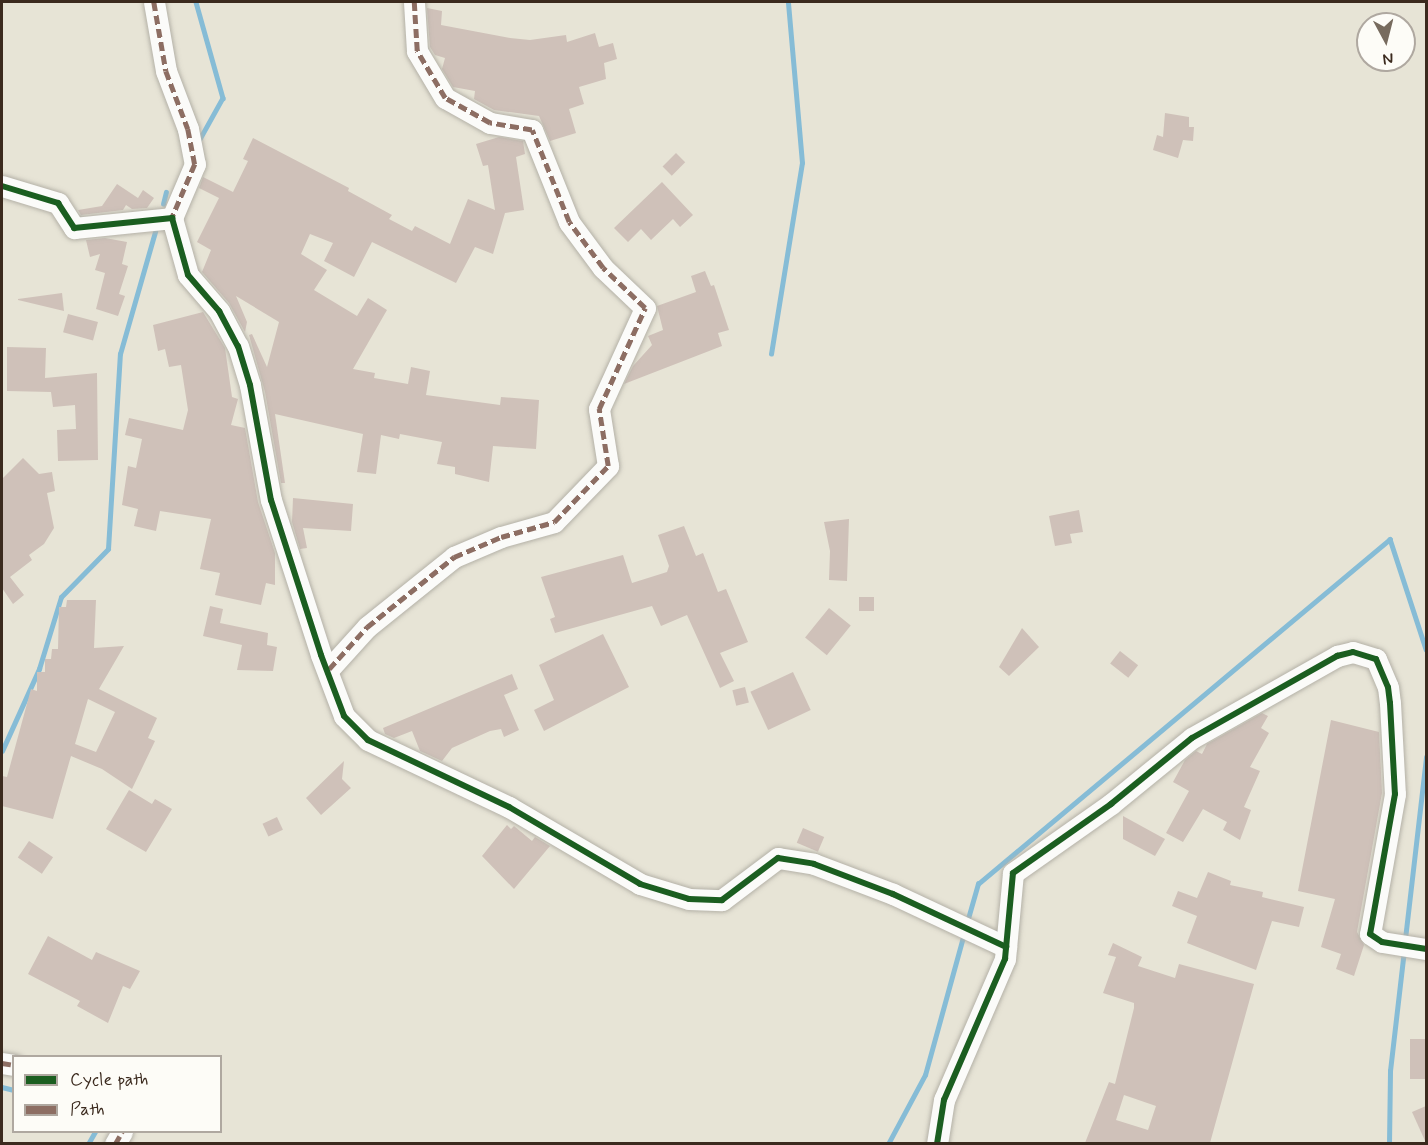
<!DOCTYPE html>
<html>
<head>
<meta charset="utf-8">
<style>
	body { margin:0 }
	#map { position:relative; width:1428px; height:1145px; overflow:hidden; background:#e7e4d6; font-family:Mynerve,sans-serif }
	div>[style] { position:absolute }
	[style*='--x'] { left:calc(var(--x)*1px); top:calc(var(--y)*1px); width:calc(var(--w)*1px); rotate:calc(var(--a)*1deg) }
	.stream>* { height:4.5px; margin:-2.25px; padding:0 2.25px; transform-origin:2.25px; border-radius:2.25px; background:#86bcd6 }
	.building>* { inset:0; background:#cfc1b9; transform-origin:0 0 }
	.roads { filter:drop-shadow(0 0 2px #b4b1a7) drop-shadow(0 0 2px #b4b1a7) }
	.minor>* { height:21px; margin:-10.5px; padding:0 10.5px; transform-origin:10.5px; border-radius:10.5px; background:#fbfbf9 }
	.quiet>* { height:4.5px; margin-top:-2.25px; transform-origin:0; background:repeating-linear-gradient(90deg,#8d6e63 0 9px,transparent 0 13.5px) }
	.cycleway>* { height:6px; margin:-3px; padding:0 3px; transform-origin:3px; border-radius:3px; background:#1b5e20 }
	span { translate:-50% -50%; white-space:nowrap; text-align:center; line-height:1.15; -webkit-text-stroke:4.5px #fdfcf7; paint-order:stroke }
	.frame { position:absolute; inset:0; border:3px solid #3b2a1e; pointer-events:none }
	.legend { position:absolute; left:12px; top:1055px; width:210px; height:78px; box-sizing:border-box; background:#fdfcf7; border:2px solid #afa8a0; margin:0; padding:8px 10px; list-style:none; font-size:18px; color:#3b2a1e }
	.legend li { display:flex; align-items:center; gap:12px; height:30px }
	.legend b { width:30px; border:2px solid #afa8a0 }
	.north { position:absolute; left:1356px; top:12px; width:60px; height:60px; box-sizing:border-box; background:#fdfcf7; border:2px solid #afa8a0; border-radius:50%; rotate:173deg; font-size:16px; font-weight:700; line-height:24px; text-align:center; color:#3b2a1e }
	.north::after { content:''; display:block; margin:auto; width:21px; height:27px; background:#776b5e; clip-path:polygon(50% 0,100% 100%,50% 72%,0 100%) }
</style>
</head>
<body>
<div id="map">
	<div class="stream">
		<i style="--x:196;--y:2;--w:100;--a:74.3"></i>
		<i style="--x:223;--y:98;--w:51;--a:119.1"></i>
		<i style="--x:163;--y:204;--w:12;--a:-76"></i>
		<i style="--x:771;--y:354;--w:193;--a:-80.8"></i>
		<i style="--x:802;--y:163;--w:162;--a:-95"></i>
		<i style="--x:2;--y:751;--w:90;--a:-65.7"></i>
		<i style="--x:39;--y:669;--w:75;--a:-73"></i>
		<i style="--x:61;--y:597;--w:67;--a:-45.6"></i>
		<i style="--x:108;--y:549;--w:195;--a:-86.5"></i>
		<i style="--x:120;--y:354;--w:127;--a:-74"></i>
		<i style="--x:967;--y:922;--w:40;--a:-74"></i>
		<i style="--x:978;--y:884;--w:537;--a:-39.94"></i>
		<i style="--x:1390;--y:539;--w:116;--a:71.9"></i>
		<i style="--x:1405;--y:939;--w:183;--a:-83.4"></i>
		<i style="--x:2;--y:1087;--w:12;--a:14"></i>
		<i style="--x:88;--y:1144;--w:14;--a:-60"></i>
		<i style="--x:139;--y:1144;--w:13;--a:0"></i>
		<i style="--x:888;--y:1144;--w:78;--a:-61.8"></i>
		<i style="--x:925;--y:1075;--w:147;--a:-74.6"></i>
		<i style="--x:1389;--y:1144;--w:73;--a:-89.2"></i>
		<i style="--x:1390;--y:1071;--w:122;--a:-83.4"></i>
	</div>
	<div class="building">
		<i style="clip-path:polygon(427px 8px,442px 11px,441px 25px,510px 38px,530px 40px,566px 35px,567px 42px,595px 33px,599px 47px,613px 43px,617px 59px,604px 63px,606px 79px,579px 87px,584px 104px,569px 109px,576px 133px,550px 141px,539px 116px,494px 110px,474px 99px,475px 91px,453px 87px,442px 69px,445px 58px,435px 55px,430px 47px)"></i>
		<i style="clip-path:polygon(1165px 113px,1189px 117px,1189px 127px,1194px 127px,1193px 141px,1183px 140px,1178px 158px,1153px 150px,1157px 135px,1163px 137px)"></i>
		<i style="clip-path:polygon(499px 137px,523px 141px,525px 154px,516px 157px,524px 210px,505px 213px,493px 254px,475px 247px,456px 283px,372px 242px,354px 277px,324px 261px,333px 243px,310px 234px,301px 254px,327px 270px,314px 290px,357px 316px,368px 298px,387px 310px,353px 369px,375px 373px,374px 378px,408px 384px,411px 367px,430px 371px,426px 395px,500px 405px,501px 397px,539px 400px,536px 449px,493px 446px,489px 482px,455px 474px,455px 467px,437px 464px,442px 442px,400px 434px,399px 439px,381px 435px,376px 474px,357px 472px,363px 434px,275px 414px,285px 483px,281px 483px,265px 392px,249px 335px,252px 334px,267px 367px,279px 322px,236px 296px,247px 322px,245px 332px,229px 303px,202px 272px,211px 250px,197px 242px,219px 198px,199px 188px,203px 177px,233px 192px,248px 161px,243px 159px,253px 138px,349px 188px,348px 191px,392px 215px,389px 219px,412px 231px,415px 226px,450px 244px,468px 199px,495px 210px,488px 165px,483px 166px,476px 144px)"></i>
		<i style="left:676px;top:153px;width:13px;height:19px;rotate:45deg"></i>
		<i style="clip-path:polygon(662px 182px,693px 215px,680px 227px,673px 219px,651px 240px,641px 229px,628px 242px,614px 228px)"></i>
		<i style="clip-path:polygon(117px 184px,138px 198px,143px 190px,154px 198px,147px 208px,132px 209px,126px 205px,123px 210px,81px 215px,78px 210px,102px 206px)"></i>
		<i style="clip-path:polygon(105px 238px,127px 242px,122px 264px,128px 266px,119px 294px,125px 296px,118px 316px,96px 309px,105px 273px,95px 270px,100px 254px,90px 257px,86px 240px)"></i>
		<i style="clip-path:polygon(705px 271px,711px 286px,714px 285px,729px 330px,718px 333px,722px 346px,624px 384px,633px 366px,652px 345px,648px 336px,663px 330px,657px 306px,696px 292px,691px 276px)"></i>
		<i style="clip-path:polygon(62px 293px,64px 311px,18px 300px,18px 299px)"></i>
		<i style="clip-path:polygon(203px 312px,225px 348px,232px 397px,238px 399px,231px 425px,245px 428px,258px 502px,275px 553px,275px 585px,266px 583px,261px 605px,215px 595px,220px 573px,200px 569px,211px 519px,160px 511px,156px 531px,134px 526px,138px 509px,122px 505px,128px 466px,136px 468px,142px 439px,125px 435px,129px 418px,183px 430px,188px 410px,181px 365px,169px 367px,165px 349px,158px 351px,153px 325px)"></i>
		<i style="left:68px;top:314px;width:31px;height:19px;rotate:15deg"></i>
		<i style="clip-path:polygon(7px 347px,46px 348px,45px 378px,97px 373px,98px 460px,58px 461px,57px 430px,76px 429px,75px 405px,53px 407px,51px 392px,7px 391px)"></i>
		<i style="clip-path:polygon(23px 458px,39px 474px,52px 472px,55px 491px,47px 493px,54px 528px,44px 544px,29px 555px,32px 560px,10px 577px,24px 595px,13px 604px,2px 588px,2px 479px)"></i>
		<i style="clip-path:polygon(293px 498px,353px 504px,351px 531px,303px 528px,307px 548px,300px 549px,292px 522px)"></i>
		<i style="clip-path:polygon(1079px 510px,1083px 532px,1070px 534px,1072px 543px,1055px 546px,1049px 516px)"></i>
		<i style="clip-path:polygon(849px 519px,847px 581px,829px 580px,830px 551px,824px 522px)"></i>
		<i style="clip-path:polygon(684px 526px,696px 556px,703px 553px,718px 592px,726px 589px,748px 642px,720px 653px,734px 681px,720px 688px,687px 615px,661px 626px,652px 606px,555px 633px,550px 619px,555px 617px,541px 577px,623px 555px,632px 583px,667px 572px,669px 566px,658px 535px)"></i>
		<i style="left:859px;top:597px;width:15px;height:14px"></i>
		<i style="clip-path:polygon(evenodd,67px 600px,96px 600px,94px 648px,124px 646px,99px 689px,157px 718px,148px 738px,155px 741px,132px 789px,102px 769px,71px 756px,53px 819px,2px 806px,2px 776px,7px 777px,31px 689px,37px 691px,37px 672px,45px 672px,45px 659px,51px 659px,52px 649px,58px 649px,59px 607px,66px 607px,67px 600px,88px 699px,115px 712px,96px 752px,75px 744px,88px 699px)"></i>
		<i style="clip-path:polygon(210px 606px,223px 609px,220px 623px,268px 633px,267px 645px,277px 647px,273px 671px,237px 670px,242px 645px,203px 636px)"></i>
		<i style="left:829px;top:608px;width:28px;height:38px;rotate:39deg"></i>
		<i style="clip-path:polygon(1022px 628px,1039px 647px,1009px 676px,999px 667px)"></i>
		<i style="clip-path:polygon(603px 634px,629px 687px,544px 731px,534px 710px,554px 700px,539px 665px)"></i>
		<i style="left:1120px;top:651px;width:23px;height:16px;rotate:38deg"></i>
		<i style="left:793px;top:672px;width:42px;height:47px;rotate:65deg"></i>
		<i style="clip-path:polygon(512px 674px,518px 689px,504px 695px,519px 730px,504px 737px,501px 729px,490px 731px,452px 748px,442px 761px,420px 751px,412px 731px,394px 738px,385px 734px,383px 728px)"></i>
		<i style="left:745px;top:687px;width:16px;height:13px;rotate:76deg"></i>
		<i style="clip-path:polygon(1262px 713px,1268px 716px,1261px 728px,1269px 733px,1250px 767px,1260px 771px,1244px 807px,1251px 810px,1240px 840px,1223px 830px,1227px 822px,1203px 809px,1183px 842px,1166px 833px,1189px 791px,1173px 782px,1185px 760px,1196px 751px,1202px 754px,1207px 744px)"></i>
		<i style="clip-path:polygon(1331px 720px,1379px 732px,1382px 793px,1357px 932px,1364px 945px,1354px 976px,1336px 969px,1341px 954px,1321px 947px,1335px 899px,1298px 891px)"></i>
		<i style="clip-path:polygon(344px 761px,342px 779px,351px 788px,321px 815px,306px 798px)"></i>
		<i style="clip-path:polygon(129px 790px,152px 804px,155px 799px,172px 809px,146px 852px,106px 829px)"></i>
		<i style="clip-path:polygon(1123px 816px,1165px 839px,1155px 856px,1123px 839px)"></i>
		<i style="left:277px;top:817px;width:14px;height:16px;rotate:65deg"></i>
		<i style="clip-path:polygon(507px 825px,511px 829px,514px 826px,532px 841px,535px 837px,550px 846px,514px 889px,482px 856px)"></i>
		<i style="left:803px;top:828px;width:23px;height:16px;rotate:23deg"></i>
		<i style="left:29px;top:841px;width:29px;height:20px;rotate:34deg"></i>
		<i style="clip-path:polygon(1208px 872px,1231px 881px,1230px 885px,1263px 892px,1262px 897px,1304px 907px,1299px 927px,1272px 921px,1256px 970px,1187px 943px,1197px 916px,1172px 906px,1178px 891px,1197px 898px)"></i>
		<i style="clip-path:polygon(48px 936px,92px 960px,96px 952px,140px 971px,130px 989px,123px 986px,108px 1023px,77px 1006px,80px 1001px,28px 974px)"></i>
		<i style="clip-path:polygon(evenodd,1113px 943px,1142px 957px,1138px 966px,1175px 978px,1179px 964px,1254px 984px,1210px 1143px,1085px 1143px,1109px 1082px,1115px 1084px,1134px 1008px,1134px 1003px,1103px 993px,1116px 957px,1108px 955px,1113px 943px,1124px 1095px,1156px 1106px,1148px 1130px,1116px 1120px,1124px 1095px)"></i>
		<i style="left:1410px;top:1039px;width:16px;height:40px"></i>
		<i style="clip-path:polygon(1426px 1106px,1426px 1143px,1412px 1112px)"></i>
	</div>
	<div class="roads">
		<div class="minor">
			<i style="--x:154;--y:2;--w:70;--a:80.1"></i>
			<i style="--x:166;--y:71;--w:62;--a:69.2"></i>
			<i style="--x:188;--y:129;--w:36;--a:79"></i>
			<i style="--x:195;--y:164;--w:59;--a:113.1"></i>
			<i style="--x:2;--y:186;--w:59;--a:16.9"></i>
			<i style="--x:58;--y:203;--w:30;--a:57"></i>
			<i style="--x:74;--y:228;--w:99;--a:-5.8"></i>
			<i style="--x:172;--y:218;--w:59;--a:74.3"></i>
			<i style="--x:188;--y:275;--w:48;--a:49.3"></i>
			<i style="--x:219;--y:311;--w:40;--a:62"></i>
			<i style="--x:238;--y:346;--w:41;--a:72.9"></i>
			<i style="--x:250;--y:385;--w:117;--a:79.7"></i>
			<i style="--x:271;--y:500;--w:163;--a:72.1"></i>
			<i style="--x:321;--y:655;--w:65;--a:69.3"></i>
			<i style="--x:344;--y:716;--w:34;--a:45"></i>
			<i style="--x:368;--y:740;--w:156;--a:25.4"></i>
			<i style="--x:509;--y:807;--w:152;--a:30.4"></i>
			<i style="--x:640;--y:884;--w:51;--a:17"></i>
			<i style="--x:689;--y:899;--w:33;--a:2"></i>
			<i style="--x:722;--y:900;--w:70;--a:-36.9"></i>
			<i style="--x:778;--y:858;--w:36;--a:9"></i>
			<i style="--x:814;--y:864;--w:85;--a:20.8"></i>
			<i style="--x:893;--y:894;--w:125;--a:25.1"></i>
			<i style="--x:329;--y:669;--w:57;--a:-47.9"></i>
			<i style="--x:367;--y:627;--w:112;--a:-38.8"></i>
			<i style="--x:454;--y:557;--w:51;--a:-23.1"></i>
			<i style="--x:501;--y:537;--w:55;--a:-15.8"></i>
			<i style="--x:554;--y:522;--w:78;--a:-46"></i>
			<i style="--x:608;--y:466;--w:58;--a:-99"></i>
			<i style="--x:599;--y:409;--w:111;--a:-65.5"></i>
			<i style="--x:645;--y:308;--w:58;--a:-136.4"></i>
			<i style="--x:603;--y:268;--w:57;--a:-126.5"></i>
			<i style="--x:569;--y:222;--w:99;--a:-111.9"></i>
			<i style="--x:532;--y:130;--w:43;--a:-170.5"></i>
			<i style="--x:490;--y:123;--w:51;--a:-150.9"></i>
			<i style="--x:445;--y:98;--w:55;--a:-120.8"></i>
			<i style="--x:417;--y:51;--w:49;--a:-93.5"></i>
			<i style="--x:2;--y:1063;--w:12;--a:9"></i>
			<i style="--x:115;--y:1144;--w:14;--a:-60"></i>
			<i style="--x:937;--y:1144;--w:45;--a:-81"></i>
			<i style="--x:944;--y:1100;--w:154;--a:-66.6"></i>
			<i style="--x:1005;--y:959;--w:86;--a:-84.7"></i>
			<i style="--x:1013;--y:873;--w:120;--a:-35.1"></i>
			<i style="--x:1111;--y:804;--w:104;--a:-39.2"></i>
			<i style="--x:1192;--y:738;--w:167;--a:-29.5"></i>
			<i style="--x:1337;--y:656;--w:16;--a:-14"></i>
			<i style="--x:1353;--y:652;--w:24;--a:17"></i>
			<i style="--x:1376;--y:659;--w:30;--a:67"></i>
			<i style="--x:1388;--y:687;--w:16;--a:83"></i>
			<i style="--x:1390;--y:703;--w:91;--a:86.9"></i>
			<i style="--x:1395;--y:794;--w:142;--a:100.1"></i>
			<i style="--x:1370;--y:934;--w:14;--a:34"></i>
			<i style="--x:1382;--y:942;--w:45;--a:9"></i>
		</div>
	</div>
	<div class="quiet">
		<i style="--x:154;--y:2;--w:70;--a:80.1"></i>
		<i style="--x:166;--y:71;--w:62;--a:69.2"></i>
		<i style="--x:188;--y:129;--w:36;--a:79"></i>
		<i style="--x:195;--y:164;--w:59;--a:113.1"></i>
		<i style="--x:329;--y:669;--w:57;--a:-47.9"></i>
		<i style="--x:367;--y:627;--w:112;--a:-38.8"></i>
		<i style="--x:454;--y:557;--w:51;--a:-23.1"></i>
		<i style="--x:501;--y:537;--w:55;--a:-15.8"></i>
		<i style="--x:554;--y:522;--w:78;--a:-46"></i>
		<i style="--x:608;--y:466;--w:58;--a:-99"></i>
		<i style="--x:599;--y:409;--w:111;--a:-65.5"></i>
		<i style="--x:645;--y:308;--w:58;--a:-136.4"></i>
		<i style="--x:603;--y:268;--w:57;--a:-126.5"></i>
		<i style="--x:569;--y:222;--w:99;--a:-111.9"></i>
		<i style="--x:532;--y:130;--w:43;--a:-170.5"></i>
		<i style="--x:490;--y:123;--w:51;--a:-150.9"></i>
		<i style="--x:445;--y:98;--w:55;--a:-120.8"></i>
		<i style="--x:417;--y:51;--w:49;--a:-93.5"></i>
		<i style="--x:2;--y:1063;--w:12;--a:9"></i>
		<i style="--x:115;--y:1144;--w:14;--a:-60"></i>
	</div>
	<div class="cycleway">
		<i style="--x:2;--y:186;--w:59;--a:16.9"></i>
		<i style="--x:58;--y:203;--w:30;--a:57"></i>
		<i style="--x:74;--y:228;--w:99;--a:-5.8"></i>
		<i style="--x:172;--y:218;--w:59;--a:74.3"></i>
		<i style="--x:188;--y:275;--w:48;--a:49.3"></i>
		<i style="--x:219;--y:311;--w:40;--a:62"></i>
		<i style="--x:238;--y:346;--w:41;--a:72.9"></i>
		<i style="--x:250;--y:385;--w:117;--a:79.7"></i>
		<i style="--x:271;--y:500;--w:163;--a:72.1"></i>
		<i style="--x:321;--y:655;--w:65;--a:69.3"></i>
		<i style="--x:344;--y:716;--w:34;--a:45"></i>
		<i style="--x:368;--y:740;--w:156;--a:25.4"></i>
		<i style="--x:509;--y:807;--w:152;--a:30.4"></i>
		<i style="--x:640;--y:884;--w:51;--a:17"></i>
		<i style="--x:689;--y:899;--w:33;--a:2"></i>
		<i style="--x:722;--y:900;--w:70;--a:-36.9"></i>
		<i style="--x:778;--y:858;--w:36;--a:9"></i>
		<i style="--x:814;--y:864;--w:85;--a:20.8"></i>
		<i style="--x:893;--y:894;--w:125;--a:25.1"></i>
		<i style="--x:937;--y:1144;--w:45;--a:-81"></i>
		<i style="--x:944;--y:1100;--w:154;--a:-66.6"></i>
		<i style="--x:1005;--y:959;--w:86;--a:-84.7"></i>
		<i style="--x:1013;--y:873;--w:120;--a:-35.1"></i>
		<i style="--x:1111;--y:804;--w:104;--a:-39.2"></i>
		<i style="--x:1192;--y:738;--w:167;--a:-29.5"></i>
		<i style="--x:1337;--y:656;--w:16;--a:-14"></i>
		<i style="--x:1353;--y:652;--w:24;--a:17"></i>
		<i style="--x:1376;--y:659;--w:30;--a:67"></i>
		<i style="--x:1388;--y:687;--w:16;--a:83"></i>
		<i style="--x:1390;--y:703;--w:91;--a:86.9"></i>
		<i style="--x:1395;--y:794;--w:142;--a:100.1"></i>
		<i style="--x:1370;--y:934;--w:14;--a:34"></i>
		<i style="--x:1382;--y:942;--w:45;--a:9"></i>
	</div>
	<div class="frame"></div>
	<ul class="legend">
	<li><b style="height:8px;background:#1b5e20"></b>Cycle path</li>
	<li><b style="height:8px;background:#8d6e63"></b>Path</li>
	</ul>
	<div class="north">N</div>
</div>
</body>
</html>
